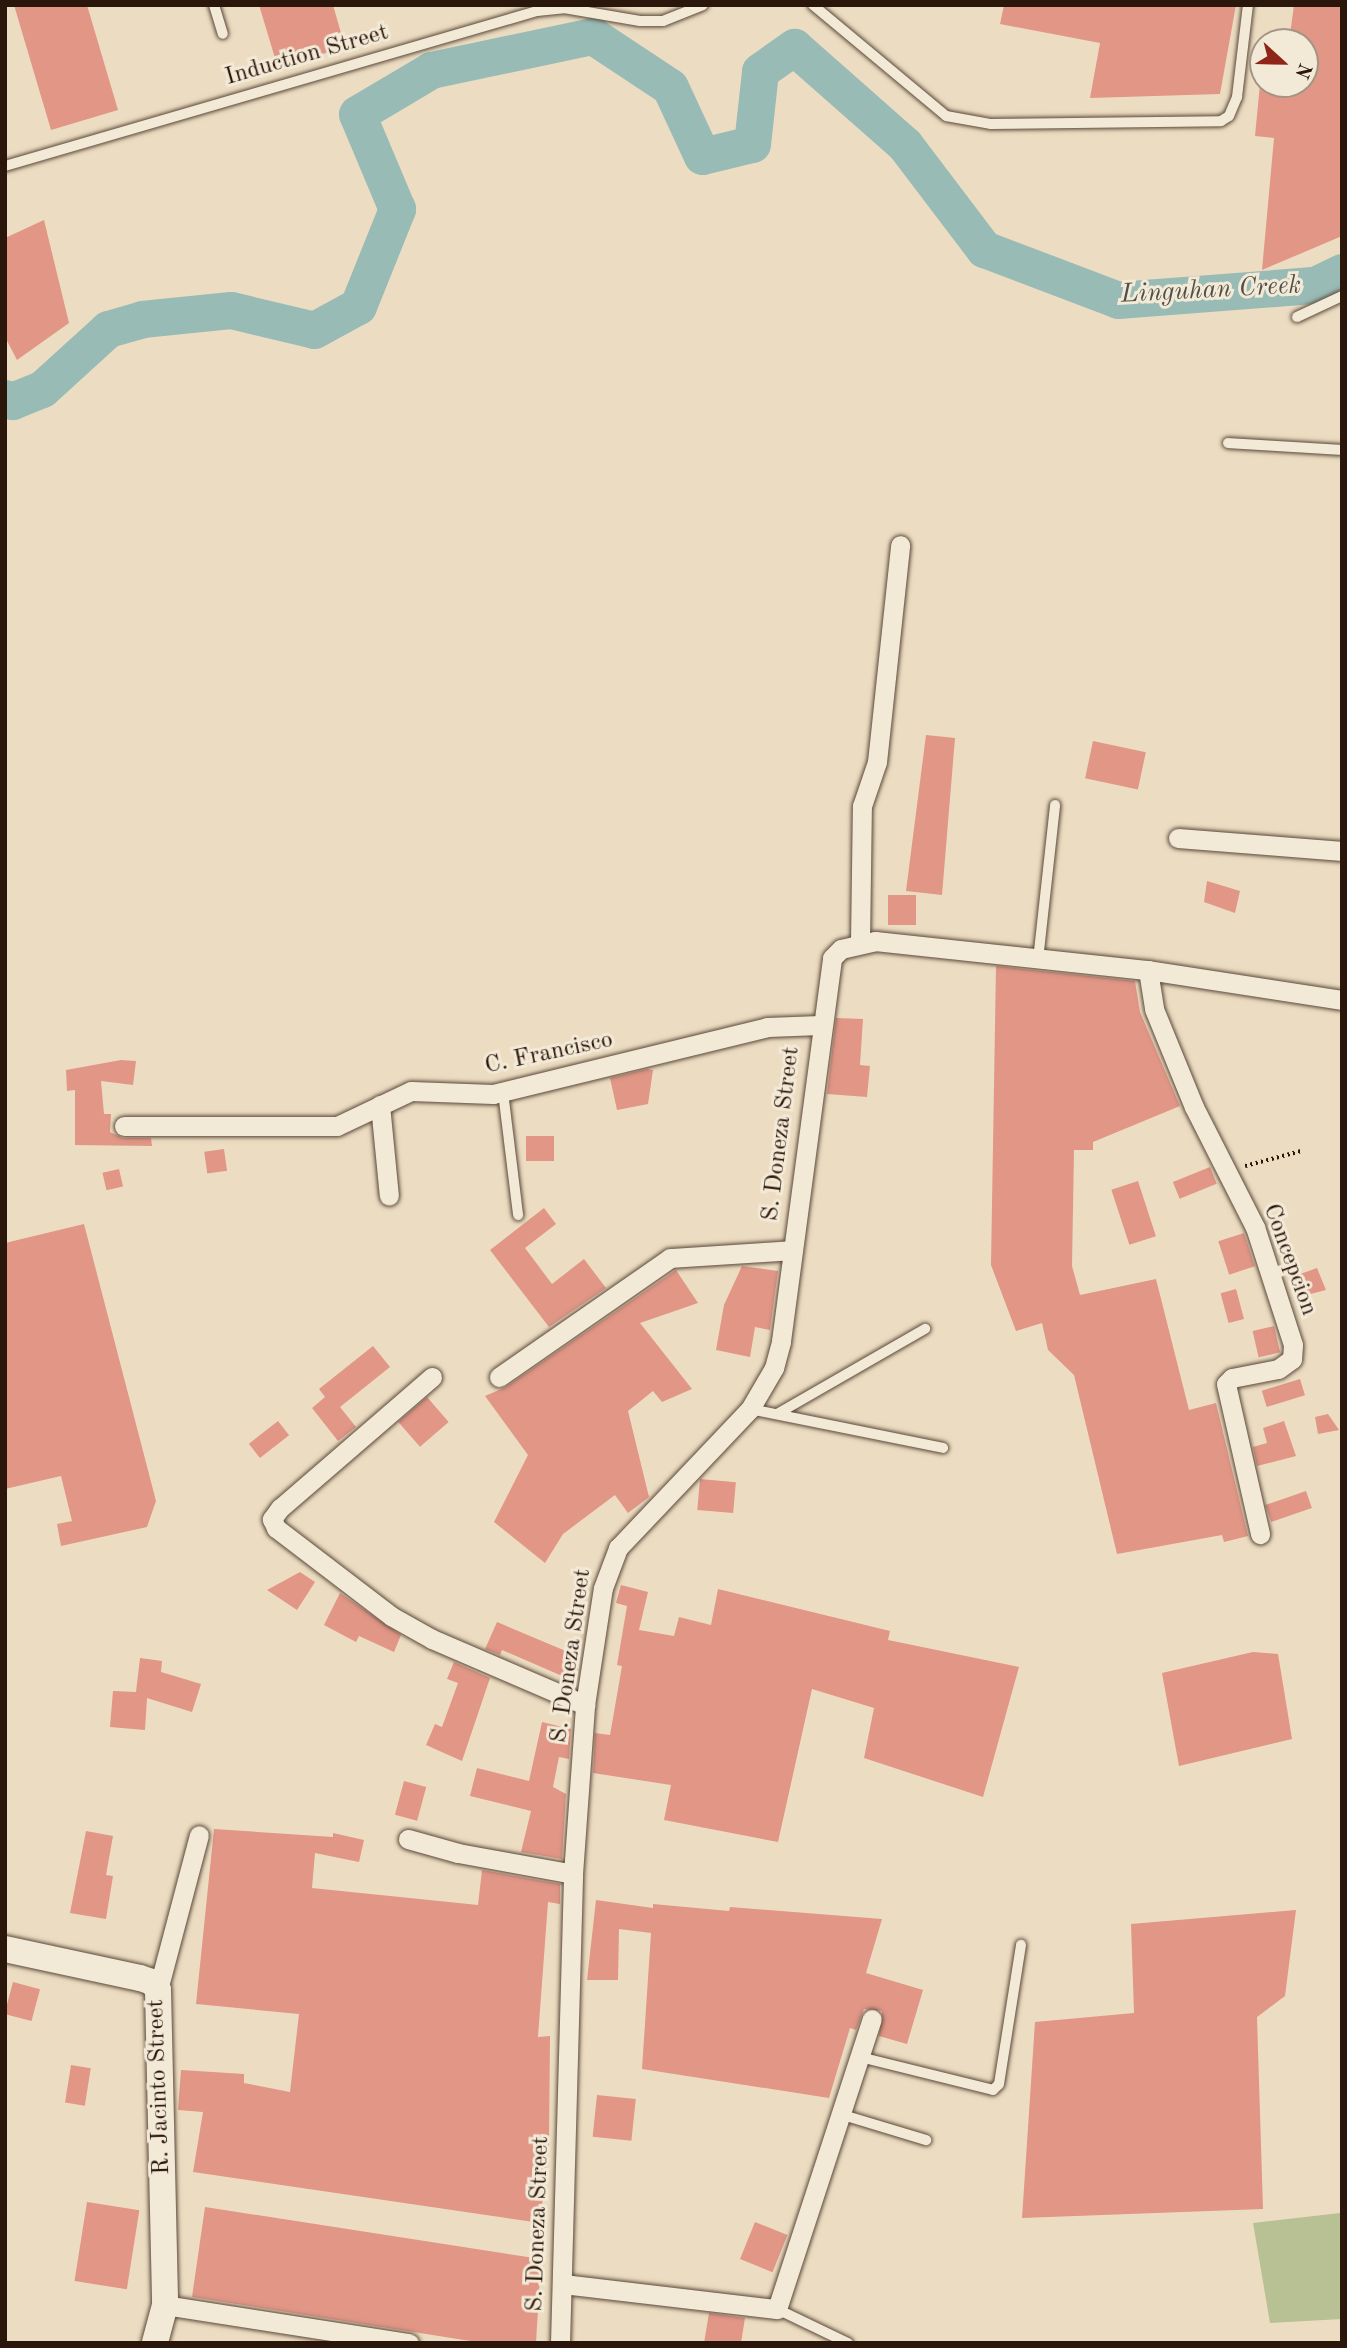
<!DOCTYPE html>
<html>
<head>
<meta charset="utf-8">
<style>
	body { margin:0 }
	#map { position:relative; width:1347px; height:2348px; overflow:hidden; background:#ecddc2; font-family:"Old Standard TT",serif }
	div>[style] { position:absolute }
	[style*='--x'] { left:calc(var(--x)*1px); top:calc(var(--y)*1px); width:calc(var(--w)*1px); rotate:calc(var(--a)*1deg) }
	.green>* { inset:0; background:#b8c193 }
	.river>* { height:37px; margin:-18.5px; padding:0 18.5px; transform-origin:18.5px; border-radius:18.5px; background:#99bbb6 }
	.building>* { inset:0; background:#e19686; transform-origin:0 0 }
	.path>* { height:3.5px; margin-top:-1.75px; transform-origin:0; background:repeating-linear-gradient(90deg,#2a160b 0 2px,transparent 0 5.5px) }
	.roads { filter:drop-shadow(0 0 2px #5a4839) drop-shadow(0 0 2px #5a4839) }
	.lane>* { height:10px; margin:-5px; padding:0 5px; transform-origin:5px; border-radius:5px; background:#f3e9d7 }
	.street>* { height:19px; margin:-9.5px; padding:0 9.5px; transform-origin:9.5px; border-radius:9.5px; background:#f3e9d7 }
	.secondary>* { height:26px; margin:-13px; padding:0 13px; transform-origin:13px; border-radius:13px; background:#f3e9d7 }
	span { translate:-50% -50%; white-space:nowrap; text-align:center; line-height:1.15; -webkit-text-stroke:6px #f3e9d7; paint-order:stroke }
	.street-label { font-size:24px; color:#2a160b }
	.water-label { font-size:26px; color:#515047; font-style:italic }
	.frame { position:absolute; inset:0; border:7px solid #2a160b; pointer-events:none }
	.north { position:absolute; left:1249px; top:28px; width:70px; height:70px; box-sizing:border-box; background:#f3e9d7; border:2px solid #a39585; border-radius:50%; rotate:112deg; font-size:19px; font-weight:700; line-height:28px; text-align:center; color:#2a160b }
	.north::after { content:''; display:block; margin:auto; width:24px; height:32px; background:#8f2418; clip-path:polygon(50% 0,100% 100%,50% 72%,0 100%) }
</style>
</head>
<body>
<div id="map">
	<div class="green">
		<i style="clip-path:polygon(1342px 2204px,1342px 2319px,1270px 2323px,1253px 2223px,1340px 2213px)"></i>
	</div>
	<div class="river">
		<i style="--x:5;--y:398;--w:8;--a:23"></i>
		<i style="--x:12;--y:401;--w:32;--a:-22"></i>
		<i style="--x:42;--y:389;--w:89;--a:-42.3"></i>
		<i style="--x:108;--y:329;--w:35;--a:-16"></i>
		<i style="--x:142;--y:319;--w:89;--a:-5.8"></i>
		<i style="--x:231;--y:310;--w:85;--a:13.5"></i>
		<i style="--x:314;--y:330;--w:50;--a:-28.6"></i>
		<i style="--x:358;--y:306;--w:105;--a:-68.1"></i>
		<i style="--x:397;--y:209;--w:103;--a:-112.8"></i>
		<i style="--x:357;--y:114;--w:86;--a:-30.7"></i>
		<i style="--x:431;--y:70;--w:166;--a:-11.9"></i>
		<i style="--x:593;--y:36;--w:92;--a:33.5"></i>
		<i style="--x:670;--y:87;--w:76;--a:65.1"></i>
		<i style="--x:702;--y:156;--w:51;--a:-13.5"></i>
		<i style="--x:752;--y:144;--w:73;--a:-83.7"></i>
		<i style="--x:760;--y:71;--w:42;--a:-35.2"></i>
		<i style="--x:794;--y:47;--w:148;--a:41.4"></i>
		<i style="--x:905;--y:145;--w:131;--a:52.8"></i>
		<i style="--x:984;--y:249;--w:143;--a:20.8"></i>
		<i style="--x:1118;--y:300;--w:198;--a:-4.4"></i>
		<i style="--x:1315;--y:285;--w:30;--a:-26"></i>
	</div>
	<div class="building">
		<i style="clip-path:polygon(14px 5px,87px 5px,118px 110px,51px 130px)"></i>
		<i style="clip-path:polygon(259px 5px,333px 5px,345px 47px,278px 68px)"></i>
		<i style="clip-path:polygon(1004px 5px,1236px 5px,1220px 94px,1090px 98px,1100px 43px,1000px 24px)"></i>
		<i style="clip-path:polygon(1294px 5px,1342px 5px,1342px 236px,1262px 270px,1274px 138px,1255px 136px,1260px 84px,1305px 84px,1305px 42px,1289px 42px)"></i>
		<i style="clip-path:polygon(44px 220px,69px 323px,17px 360px,5px 337px,5px 238px)"></i>
		<i style="clip-path:polygon(926px 735px,955px 738px,942px 895px,906px 891px)"></i>
		<i style="left:1093px;top:741px;width:54px;height:38px;rotate:12deg"></i>
		<i style="clip-path:polygon(1207px 881px,1240px 891px,1235px 913px,1204px 902px)"></i>
		<i style="left:888px;top:895px;width:28px;height:30px"></i>
		<i style="clip-path:polygon(996px 966px,1135px 981px,1140px 1012px,1180px 1106px,1093px 1142px,1093px 1150px,1074px 1150px,1072px 1266px,1080px 1295px,1156px 1279px,1189px 1410px,1216px 1403px,1248px 1536px,1224px 1542px,1222px 1535px,1117px 1554px,1074px 1375px,1048px 1350px,1042px 1323px,1016px 1331px,991px 1265px)"></i>
		<i style="clip-path:polygon(836px 1018px,863px 1019px,860px 1065px,870px 1066px,867px 1097px,827px 1094px)"></i>
		<i style="clip-path:polygon(121px 1060px,136px 1061px,133px 1085px,101px 1081px,104px 1114px,111px 1114px,110px 1132px,123px 1138px,151px 1138px,152px 1146px,75px 1145px,75px 1090px,67px 1091px,66px 1070px)"></i>
		<i style="clip-path:polygon(647px 1069px,653px 1070px,648px 1104px,617px 1110px,610px 1078px)"></i>
		<i style="left:554px;top:1136px;width:25px;height:28px;rotate:90deg"></i>
		<i style="left:224px;top:1149px;width:22px;height:20px;rotate:82deg"></i>
		<i style="left:1210px;top:1167px;width:18px;height:40px;rotate:68deg"></i>
		<i style="left:119px;top:1169px;width:18px;height:17px;rotate:77deg"></i>
		<i style="left:1138px;top:1181px;width:58px;height:28px;rotate:72deg"></i>
		<i style="clip-path:polygon(544px 1208px,556px 1224px,525px 1248px,552px 1284px,584px 1259px,606px 1288px,549px 1327px,490px 1250px)"></i>
		<i style="clip-path:polygon(84px 1224px,156px 1501px,147px 1527px,61px 1546px,57px 1524px,72px 1521px,61px 1476px,5px 1489px,5px 1243px)"></i>
		<i style="left:1244px;top:1233px;width:35px;height:27px;rotate:72deg"></i>
		<i style="clip-path:polygon(742px 1266px,778px 1271px,770px 1330px,755px 1327px,750px 1357px,716px 1350px,724px 1305px)"></i>
		<i style="clip-path:polygon(1317px 1268px,1326px 1290px,1299px 1297px,1292px 1277px)"></i>
		<i style="clip-path:polygon(676px 1270px,698px 1303px,640px 1323px,692px 1389px,662px 1402px,653px 1391px,628px 1411px,649px 1497px,628px 1513px,615px 1495px,563px 1534px,545px 1563px,494px 1522px,528px 1455px,485px 1396px,506px 1387px)"></i>
		<i style="left:1236px;top:1289px;width:31px;height:16px;rotate:75deg"></i>
		<i style="left:1274px;top:1326px;width:27px;height:22px;rotate:77deg"></i>
		<i style="clip-path:polygon(373px 1346px,390px 1367px,340px 1407px,356px 1427px,338px 1441px,312px 1408px,325px 1397px,319px 1389px)"></i>
		<i style="left:1300px;top:1379px;width:17px;height:40px;rotate:73deg"></i>
		<i style="left:427px;top:1397px;width:33px;height:38px;rotate:49deg"></i>
		<i style="clip-path:polygon(1328px 1414px,1339px 1430px,1318px 1434px,1315px 1417px)"></i>
		<i style="left:278px;top:1421px;width:18px;height:37px;rotate:52deg"></i>
		<i style="clip-path:polygon(1284px 1421px,1296px 1456px,1257px 1466px,1253px 1447px,1267px 1443px,1263px 1428px)"></i>
		<i style="left:700px;top:1479px;width:36px;height:31px;rotate:5deg"></i>
		<i style="left:1306px;top:1491px;width:18px;height:43px;rotate:71deg"></i>
		<i style="clip-path:polygon(300px 1572px,315px 1582px,297px 1610px,267px 1590px)"></i>
		<i style="clip-path:polygon(621px 1585px,648px 1592px,639px 1630px,674px 1636px,679px 1617px,711px 1625px,718px 1589px,890px 1631px,888px 1640px,1019px 1667px,983px 1797px,864px 1758px,874px 1708px,812px 1689px,778px 1842px,664px 1820px,671px 1785px,593px 1773px,595px 1733px,610px 1735px,622px 1666px,617px 1665px,627px 1606px,616px 1603px)"></i>
		<i style="clip-path:polygon(340px 1593px,401px 1635px,394px 1652px,359px 1636px,356px 1642px,324px 1625px)"></i>
		<i style="clip-path:polygon(497px 1622px,580px 1657px,576px 1682px,502px 1650px,500px 1655px,485px 1649px)"></i>
		<i style="clip-path:polygon(1253px 1652px,1278px 1654px,1292px 1739px,1179px 1766px,1162px 1673px)"></i>
		<i style="clip-path:polygon(140px 1658px,162px 1661px,161px 1672px,201px 1684px,192px 1712px,147px 1698px,145px 1730px,110px 1727px,113px 1691px,136px 1692px)"></i>
		<i style="clip-path:polygon(454px 1662px,490px 1678px,462px 1761px,426px 1745px,435px 1724px,442px 1727px,458px 1683px,447px 1679px)"></i>
		<i style="clip-path:polygon(542px 1722px,571px 1729px,569px 1759px,559px 1757px,553px 1787px,566px 1794px,562px 1859px,521px 1852px,531px 1811px,470px 1796px,477px 1768px,529px 1781px)"></i>
		<i style="left:404px;top:1781px;width:23px;height:35px;rotate:15deg"></i>
		<i style="clip-path:polygon(214px 1829px,333px 1837px,333px 1833px,364px 1840px,359px 1862px,315px 1853px,312px 1888px,478px 1905px,482px 1870px,560px 1884px,560px 1904px,548px 1902px,538px 2037px,550px 2036px,549px 2143px,540px 2223px,193px 2172px,203px 2112px,178px 2110px,181px 2070px,244px 2074px,244px 2083px,290px 2092px,299px 2014px,196px 2004px)"></i>
		<i style="clip-path:polygon(86px 1831px,113px 1836px,106px 1875px,113px 1876px,106px 1919px,70px 1913px)"></i>
		<i style="clip-path:polygon(596px 1900px,653px 1908px,653px 1904px,729px 1911px,730px 1907px,882px 1919px,866px 1973px,923px 1990px,907px 2044px,879px 2036px,882px 2011px,864px 2009px,856px 2030px,850px 2028px,829px 2098px,642px 2069px,651px 1933px,619px 1929px,618px 1980px,587px 1980px)"></i>
		<i style="clip-path:polygon(1296px 1910px,1285px 1996px,1257px 2017px,1263px 2209px,1022px 2218px,1035px 2022px,1134px 2013px,1131px 1924px)"></i>
		<i style="left:13px;top:1982px;width:28px;height:33px;rotate:15deg"></i>
		<i style="left:71px;top:2065px;width:20px;height:38px;rotate:9deg"></i>
		<i style="left:597px;top:2095px;width:39px;height:42px;rotate:6deg"></i>
		<i style="left:87px;top:2202px;width:53px;height:80px;rotate:9deg"></i>
		<i style="clip-path:polygon(205px 2207px,541px 2259px,536px 2343px,483px 2343px,192px 2297px)"></i>
		<i style="left:755px;top:2222px;width:35px;height:40px;rotate:22deg"></i>
		<i style="clip-path:polygon(709px 2313px,745px 2318px,741px 2343px,704px 2343px)"></i>
	</div>
	<div class="path">
		<i style="--x:1245;--y:1166;--w:58;--a:-15"></i>
	</div>
	<div class="roads">
		<div class="lane">
			<i style="--x:214;--y:5;--w:30;--a:73"></i>
			<i style="--x:813;--y:5;--w:173;--a:39.8"></i>
			<i style="--x:946;--y:116;--w:46;--a:10.1"></i>
			<i style="--x:991;--y:124;--w:230;--a:-0.7"></i>
			<i style="--x:1221;--y:121;--w:9;--a:-32"></i>
			<i style="--x:1229;--y:116;--w:21;--a:-67"></i>
			<i style="--x:1237;--y:97;--w:93;--a:-83.2"></i>
			<i style="--x:5;--y:166;--w:554;--a:-16.24"></i>
			<i style="--x:537;--y:11;--w:27;--a:-6"></i>
			<i style="--x:564;--y:8;--w:77;--a:9.7"></i>
			<i style="--x:640;--y:21;--w:23;--a:0"></i>
			<i style="--x:663;--y:21;--w:43;--a:-21.8"></i>
			<i style="--x:1297;--y:317;--w:50;--a:-25"></i>
			<i style="--x:1228;--y:443;--w:114;--a:3.5"></i>
			<i style="--x:1038;--y:960;--w:156;--a:-83.7"></i>
			<i style="--x:503;--y:1092;--w:124;--a:83"></i>
			<i style="--x:750;--y:1409;--w:197;--a:11.4"></i>
			<i style="--x:777;--y:1414;--w:171;--a:-29.9"></i>
			<i style="--x:860;--y:2057;--w:137;--a:13.9"></i>
			<i style="--x:993;--y:2090;--w:8;--a:-45"></i>
			<i style="--x:999;--y:2084;--w:141;--a:-81"></i>
			<i style="--x:843;--y:2115;--w:87;--a:16.8"></i>
			<i style="--x:777;--y:2309;--w:79;--a:25.6"></i>
		</div>
		<div class="street">
			<i style="--x:1178;--y:838;--w:165;--a:4.5"></i>
			<i style="--x:860;--y:943;--w:137;--a:-89.2"></i>
			<i style="--x:862;--y:806;--w:46;--a:-71.2"></i>
			<i style="--x:877;--y:762;--w:218;--a:-83.9"></i>
			<i style="--x:1148;--y:970;--w:39;--a:81"></i>
			<i style="--x:1154;--y:1009;--w:106;--a:67.8"></i>
			<i style="--x:1194;--y:1107;--w:135;--a:63.1"></i>
			<i style="--x:1255;--y:1227;--w:124;--a:72.1"></i>
			<i style="--x:1293;--y:1345;--w:14;--a:94"></i>
			<i style="--x:1292;--y:1359;--w:17;--a:144"></i>
			<i style="--x:1278;--y:1369;--w:47;--a:168.9"></i>
			<i style="--x:1232;--y:1378;--w:8;--a:135"></i>
			<i style="--x:1226;--y:1384;--w:154;--a:77.2"></i>
			<i style="--x:380;--y:1105;--w:91;--a:84.4"></i>
			<i style="--x:124;--y:1126;--w:213;--a:0"></i>
			<i style="--x:337;--y:1126;--w:82;--a:-25.3"></i>
			<i style="--x:411;--y:1091;--w:82;--a:2.1"></i>
			<i style="--x:493;--y:1094;--w:282;--a:-13.7"></i>
			<i style="--x:767;--y:1027;--w:53;--a:-2.2"></i>
			<i style="--x:432;--y:1377;--w:201;--a:139.2"></i>
			<i style="--x:280;--y:1508;--w:14;--a:126"></i>
			<i style="--x:272;--y:1519;--w:10;--a:66"></i>
			<i style="--x:276;--y:1528;--w:145;--a:37.4"></i>
			<i style="--x:391;--y:1616;--w:47;--a:29.3"></i>
			<i style="--x:432;--y:1639;--w:167;--a:23.3"></i>
			<i style="--x:499;--y:1377;--w:208;--a:-34.8"></i>
			<i style="--x:670;--y:1258;--w:123;--a:-3.7"></i>
			<i style="--x:408;--y:1839;--w:52;--a:15.6"></i>
			<i style="--x:458;--y:1853;--w:117;--a:10.3"></i>
			<i style="--x:158;--y:1990;--w:160;--a:-75.2"></i>
			<i style="--x:563;--y:2284;--w:215;--a:6.7"></i>
			<i style="--x:777;--y:2309;--w:305;--a:-71.9"></i>
			<i style="--x:165;--y:2305;--w:247;--a:8.9"></i>
			<i style="--x:560;--y:2343;--w:469;--a:-88.4"></i>
			<i style="--x:573;--y:1874;--w:169;--a:-85.9"></i>
			<i style="--x:585;--y:1705;--w:118;--a:-81.3"></i>
			<i style="--x:603;--y:1588;--w:43;--a:-69.4"></i>
			<i style="--x:618;--y:1548;--w:192;--a:-46.5"></i>
			<i style="--x:750;--y:1409;--w:48;--a:-59.7"></i>
			<i style="--x:774;--y:1368;--w:28;--a:-75"></i>
			<i style="--x:781;--y:1341;--w:386;--a:-82.4"></i>
			<i style="--x:832;--y:958;--w:13;--a:-45"></i>
			<i style="--x:841;--y:949;--w:35;--a:-13"></i>
			<i style="--x:875;--y:941;--w:275;--a:6.1"></i>
			<i style="--x:1148;--y:970;--w:196;--a:8.8"></i>
		</div>
		<div class="secondary">
			<i style="--x:5;--y:1949;--w:138;--a:12.1"></i>
			<i style="--x:140;--y:1978;--w:13;--a:18"></i>
			<i style="--x:152;--y:1982;--w:10;--a:53"></i>
			<i style="--x:158;--y:1990;--w:315;--a:88.7"></i>
			<i style="--x:165;--y:2305;--w:39;--a:105"></i>
		</div>
	</div>
	<div class="street-label">
		<span style="left:307px;top:56px;rotate:-16deg">Induction Street</span>
		<span style="left:549px;top:1054px;rotate:-12deg">C. Francisco</span>
		<span style="left:782px;top:1134px;rotate:-83deg">S. Doneza Street</span>
		<span style="left:1289px;top:1260px;rotate:70deg">Concepcion</span>
		<span style="left:572px;top:1656px;rotate:-82deg">S. Doneza Street</span>
		<span style="left:160px;top:2087px;rotate:-92deg">R. Jacinto Street</span>
		<span style="left:539px;top:2224px;rotate:-88deg">S. Doneza Street</span>
	</div>
	<div class="water-label">
		<span style="left:1211px;top:291px;rotate:-3deg">Linguhan Creek</span>
	</div>
	<div class="frame"></div>
	<div class="north">N</div>
</div>
</body>
</html>
